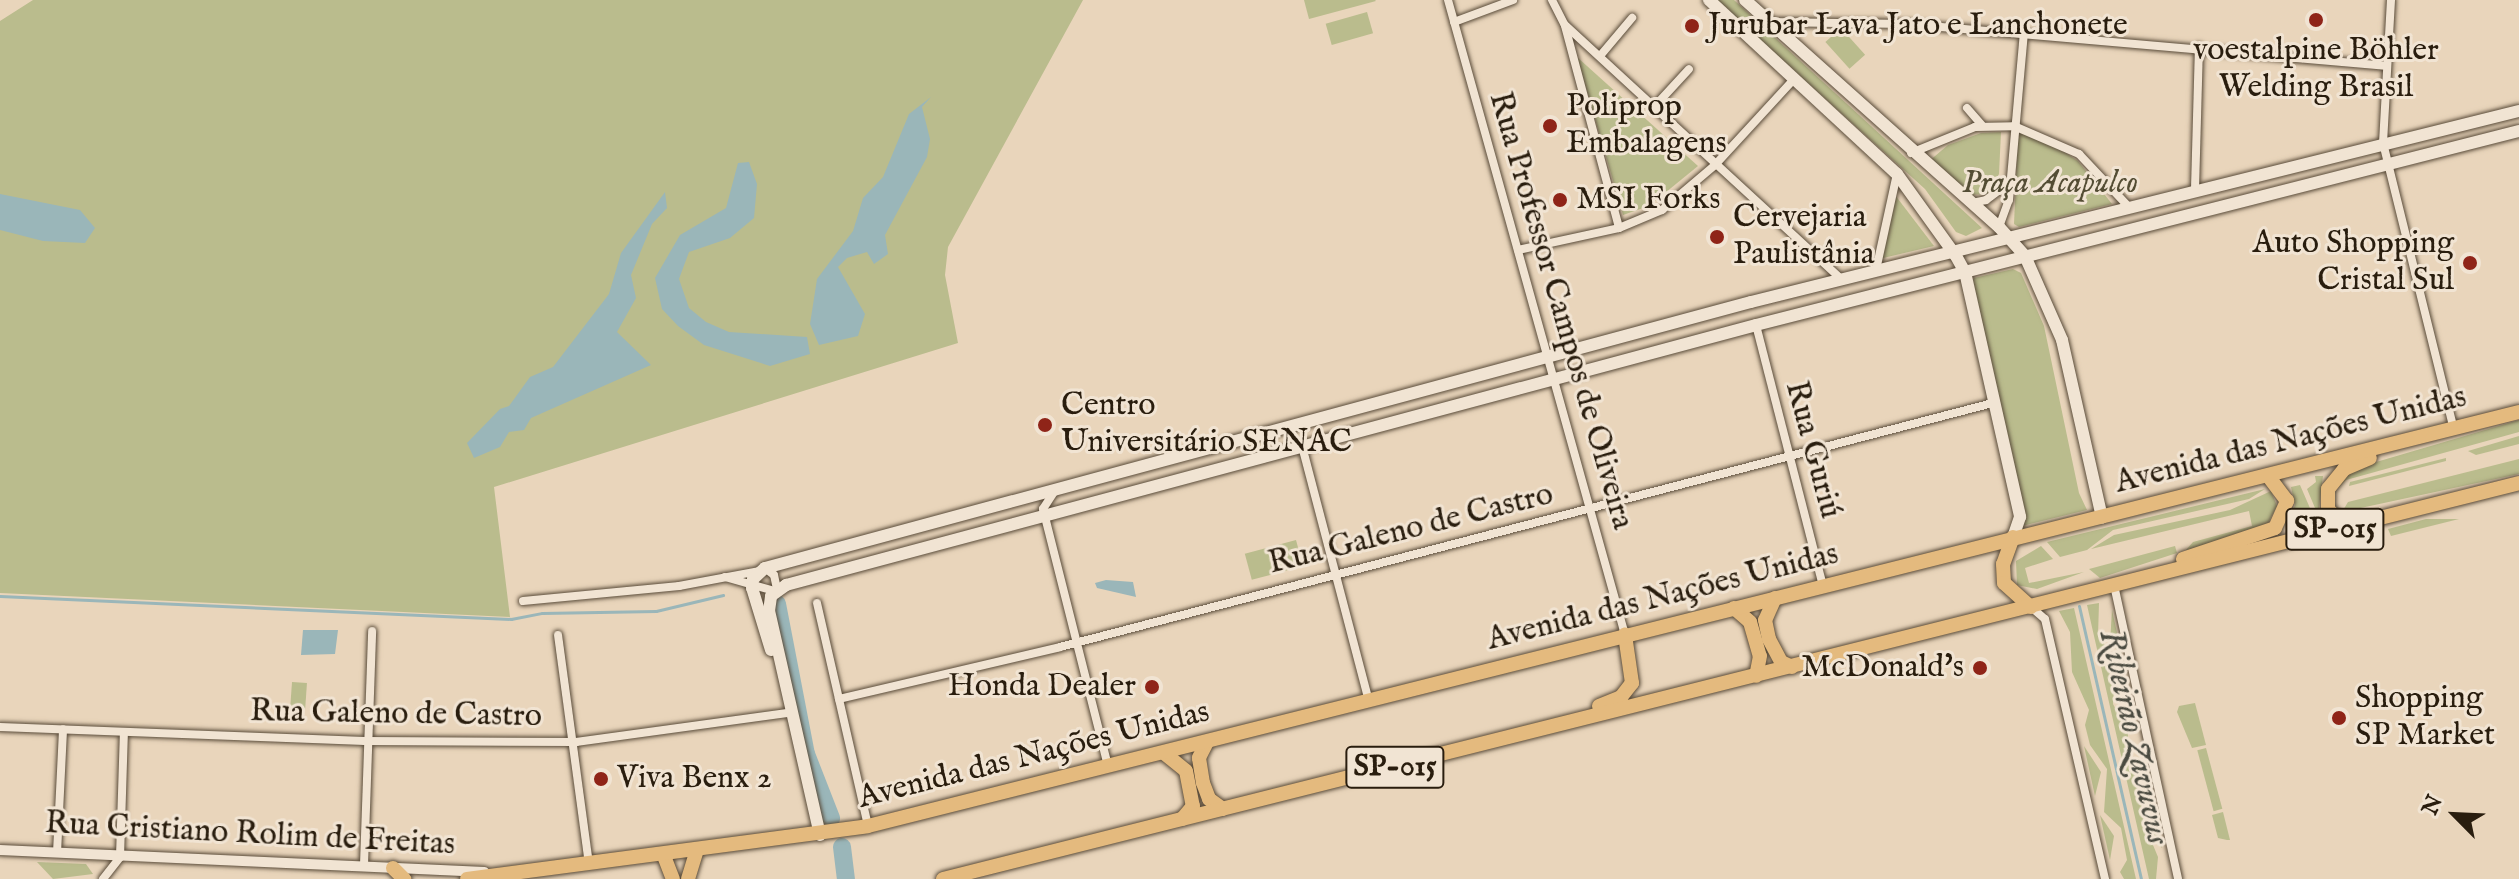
<!DOCTYPE html>
<html>
<head>
<meta charset="utf-8">
<style>
	body { margin:0 }
	#map { position:relative; width:2519px; height:879px; overflow:hidden; background:#e9d5bb; font-family:"IM FELL English",serif }
	div>[style] { position:absolute }
	[style*='--x'] { left:calc(var(--x)*1px); top:calc(var(--y)*1px); width:calc(var(--w)*1px); rotate:calc(var(--a)*1deg) }
	.green>* { inset:0; background:#babc8d; transform-origin:0 0 }
	.water>* { inset:0; background:#9ab6b9 }
	.stream>* { height:3px; margin:-1.5px; padding:0 1.5px; transform-origin:1.5px; border-radius:1.5px; background:#9ab6b9 }
	.river>* { height:18px; margin:-9px; padding:0 9px; transform-origin:9px; border-radius:9px; background:#9ab6b9 }
	.roads { filter:drop-shadow(0 0 2px #594b39) drop-shadow(0 0 2px #594b39) }
	.minor>* { height:8px; margin:-4px; padding:0 4px; transform-origin:4px; border-radius:4px; background:#f1e4d3 }
	.tertiary>* { height:10px; margin:-5px; padding:0 5px; transform-origin:5px; border-radius:5px; background:#f1e4d3 }
	.secondary>* { height:12px; margin:-6px; padding:0 6px; transform-origin:6px; border-radius:6px; background:#f1e4d3 }
	.trunk>* { height:14px; margin:-7px; padding:0 7px; transform-origin:7px; border-radius:7px; background:#e4ba7e }
	.dots>* { width:22px; height:22px; translate:-50% -50%; box-sizing:border-box; border:4px solid #f1e4d3; border-radius:50% }
	span { translate:-50% -50%; white-space:nowrap; text-align:center; line-height:1.15; -webkit-text-stroke:6px #f1e4d3; paint-order:stroke }
	.shield-label span { padding:2px 6px; background:#f1e4d3; border:2px solid; border-radius:6px; -webkit-text-stroke-width:0 }
	.shield-label { font-size:30px; color:#291d0e; font-weight:700 }
	.poi-label { font-size:32px; color:#291d0e }
	.left { translate:0 -50%; text-align:left }
	.right { translate:-100% -50%; text-align:right }
	.park-label { font-size:32px; color:#544d34; font-style:italic }
	.street-label { font-size:32px; color:#291d0e }
	.water-label { font-size:34px; color:#4b4b41; font-style:italic }
	.north { position:absolute; left:2415px; top:775px; width:80px; height:80px; -webkit-text-stroke:6px #f1e4d3; paint-order:stroke; rotate:294deg; font-size:22px; font-weight:700; line-height:32px; text-align:center; color:#291d0e }
	.north::after { content:''; display:block; margin:auto; width:28px; height:36px; background:#291d0e; clip-path:polygon(50% 0,100% 100%,50% 72%,0 100%) }
</style>
</head>
<body>
<div id="map">
	<div class="green">
		<i style="clip-path:polygon(33px 0,1083px 0,948px 247px,945px 275px,958px 343px,494px 487px,510px 617px,0 593px,0 21px)"></i>
		<i style="clip-path:polygon(1304px 0,1375px 0,1376px 1px,1309px 19px)"></i>
		<i style="clip-path:polygon(1716px 0,1734px 0,1982px 228px,1966px 236px,1956px 232px,1925px 189px)"></i>
		<i style="left:1367px;top:12px;width:22px;height:43px;rotate:74deg"></i>
		<i style="left:1841px;top:28px;width:36px;height:21px;rotate:48deg"></i>
		<i style="clip-path:polygon(1577px 57px,1698px 166px,1649px 206px,1623px 215px)"></i>
		<i style="clip-path:polygon(2001px 132px,1999px 174px,1988px 194px,1968px 195px,1928px 162px,1948px 145px,1981px 133px)"></i>
		<i style="clip-path:polygon(2018px 133px,2048px 141px,2078px 161px,2112px 204px,2019px 227px,2014px 224px)"></i>
		<i style="clip-path:polygon(1895px 195px,1934px 246px,1879px 259px)"></i>
		<i style="clip-path:polygon(2013px 269px,2021px 273px,2044px 326px,2079px 493px,2087px 510px,2022px 526px,1970px 285px,1974px 278px)"></i>
		<i style="clip-path:polygon(2519px 420px,2519px 432px,2346px 480px,2338px 488px,2346px 475px,2366px 465px)"></i>
		<i style="clip-path:polygon(2519px 436px,2519px 444px,2476px 455px,2468px 451px)"></i>
		<i style="clip-path:polygon(2446px 458px,2446px 461px,2349px 486px,2350px 482px)"></i>
		<i style="clip-path:polygon(2519px 459px,2519px 474px,2342px 512px,2348px 502px)"></i>
		<i style="clip-path:polygon(2315px 476px,2323px 476px,2318px 515px,2307px 489px,2316px 482px)"></i>
		<i style="clip-path:polygon(2300px 485px,2316px 522px,2287px 528px,2295px 505px,2291px 487px)"></i>
		<i style="clip-path:polygon(2265px 489px,2249px 499px,2113px 530px,2087px 550px,2060px 557px,2047px 542px)"></i>
		<i style="clip-path:polygon(2271px 491px,2277px 506px,2267px 525px,2185px 551px,2193px 542px,2252px 526px,2249px 511px,2091px 549px,2114px 535px,2230px 510px)"></i>
		<i style="clip-path:polygon(2426px 519px,2459px 519px,2391px 536px,2388px 529px)"></i>
		<i style="left:1296px;top:540px;width:27px;height:53px;rotate:75deg"></i>
		<i style="clip-path:polygon(2041px 546px,2053px 559px,2025px 568px,2029px 583px,2084px 572px,2037px 589px,2017px 585px,2016px 561px)"></i>
		<i style="clip-path:polygon(2175px 546px,2177px 553px,2100px 578px,2089px 569px)"></i>
		<i style="clip-path:polygon(2099px 603px,2098px 636px,2108px 649px,2115px 677px,2113px 704px,2128px 732px,2128px 760px,2144px 793px,2143px 821px,2158px 857px,2156px 879px,2149px 879px,2087px 605px)"></i>
		<i style="clip-path:polygon(2074px 608px,2136px 879px,2124px 879px,2120px 872px,2127px 860px,2121px 828px,2104px 812px,2107px 769px,2090px 745px,2085px 725px,2089px 710px,2072px 672px,2070px 632px,2059px 611px)"></i>
		<i style="clip-path:polygon(2112px 610px,2122px 655px,2110px 643px)"></i>
		<i style="left:292px;top:682px;width:15px;height:26px;rotate:4deg"></i>
		<i style="clip-path:polygon(2195px 703px,2206px 745px,2192px 748px,2177px 712px,2179px 706px)"></i>
		<i style="clip-path:polygon(2084px 746px,2101px 772px,2095px 796px)"></i>
		<i style="left:2206px;top:748px;width:63px;height:9px;rotate:75deg"></i>
		<i style="clip-path:polygon(2156px 805px,2162px 848px,2150px 833px)"></i>
		<i style="clip-path:polygon(2223px 812px,2230px 840px,2227px 840px,2218px 838px,2212px 815px)"></i>
		<i style="clip-path:polygon(2100px 815px,2114px 836px,2110px 860px)"></i>
		<i style="clip-path:polygon(37px 862px,86px 864px,93px 874px,53px 879px)"></i>
	</div>
	<div class="water">
		<i style="clip-path:polygon(931px 97px,922px 107px,930px 139px,927px 157px,885px 235px,888px 254px,874px 264px,867px 252px,847px 258px,838px 267px,865px 314px,858px 336px,819px 345px,810px 324px,817px 279px,853px 231px,863px 198px,883px 177px,909px 114px)"></i>
		<i style="clip-path:polygon(749px 162px,757px 184px,754px 218px,730px 238px,689px 252px,679px 279px,689px 308px,706px 322px,729px 332px,807px 337px,810px 354px,770px 366px,704px 345px,678px 326px,662px 309px,655px 278px,680px 235px,726px 208px,738px 163px)"></i>
		<i style="clip-path:polygon(665px 192px,667px 208px,652px 224px,631px 275px,636px 298px,617px 332px,651px 365px,531px 418px,524px 430px,509px 432px,500px 447px,474px 458px,467px 443px,500px 409px,509px 406px,530px 377px,553px 367px,609px 294px,621px 253px)"></i>
		<i style="clip-path:polygon(0 194px,80px 210px,95px 228px,85px 243px,43px 241px,0 230px)"></i>
		<i style="clip-path:polygon(1106px 580px,1133px 582px,1136px 597px,1097px 588px,1095px 583px)"></i>
		<i style="clip-path:polygon(303px 630px,338px 630px,335px 654px,301px 655px)"></i>
	</div>
	<div class="stream">
		<i style="--x:0;--y:596;--w:512;--a:2.58"></i>
		<i style="--x:511;--y:619;--w:32;--a:-11"></i>
		<i style="--x:542;--y:613;--w:114;--a:-1"></i>
		<i style="--x:656;--y:611;--w:69;--a:-13.4"></i>
		<i style="--x:2079;--y:606;--w:280;--a:77.2"></i>
	</div>
	<div class="river">
		<i style="--x:777;--y:604;--w:153;--a:79.1"></i>
		<i style="--x:806;--y:754;--w:69;--a:68.7"></i>
		<i style="--x:842;--y:847;--w:32;--a:83"></i>
	</div>
	<div class="roads">
		<div class="minor">
			<i style="--x:1448;--y:0;--w:659;--a:74.42"></i>
			<i style="--x:1552;--y:0;--w:28;--a:63"></i>
			<i style="--x:1565;--y:25;--w:375;--a:42.6"></i>
			<i style="--x:2391;--y:0;--w:143;--a:93.2"></i>
			<i style="--x:2383;--y:143;--w:295;--a:76.1"></i>
			<i style="--x:1454;--y:22;--w:63;--a:-20.4"></i>
			<i style="--x:1768;--y:22;--w:139;--a:0.8"></i>
			<i style="--x:1907;--y:24;--w:480;--a:5"></i>
			<i style="--x:1565;--y:26;--w:209;--a:75"></i>
			<i style="--x:1600;--y:56;--w:50;--a:-49.9"></i>
			<i style="--x:1655;--y:106;--w:50;--a:-47.4"></i>
			<i style="--x:1967;--y:108;--w:23;--a:49"></i>
			<i style="--x:1911;--y:153;--w:69;--a:-22.1"></i>
			<i style="--x:1975;--y:127;--w:39;--a:-1"></i>
			<i style="--x:2014;--y:126;--w:71;--a:23.3"></i>
			<i style="--x:2079;--y:154;--w:71;--a:46.7"></i>
			<i style="--x:2195;--y:189;--w:142;--a:-88.4"></i>
			<i style="--x:1972;--y:203;--w:14;--a:-12"></i>
			<i style="--x:1986;--y:200;--w:30;--a:-37"></i>
			<i style="--x:1999;--y:227;--w:29;--a:-70"></i>
			<i style="--x:2009;--y:200;--w:168;--a:-84.9"></i>
			<i style="--x:1518;--y:250;--w:103;--a:-12.3"></i>
			<i style="--x:1619;--y:228;--w:47;--a:-22.7"></i>
			<i style="--x:1662;--y:210;--w:70;--a:-40.3"></i>
			<i style="--x:1715;--y:165;--w:117;--a:-47.4"></i>
			<i style="--x:1876;--y:270;--w:98;--a:-77.7"></i>
			<i style="--x:1756;--y:325;--w:269;--a:75.6"></i>
			<i style="--x:1302;--y:446;--w:264;--a:75.3"></i>
			<i style="--x:1054;--y:492;--w:20;--a:123"></i>
			<i style="--x:1043;--y:509;--w:265;--a:75.8"></i>
			<i style="--x:765;--y:568;--w:11;--a:38"></i>
			<i style="--x:774;--y:575;--w:14;--a:78"></i>
			<i style="--x:725;--y:577;--w:51;--a:15.9"></i>
			<i style="--x:2114;--y:585;--w:301;--a:77.7"></i>
			<i style="--x:523;--y:601;--w:157;--a:-5.5"></i>
			<i style="--x:679;--y:586;--w:81;--a:-10.6"></i>
			<i style="--x:817;--y:603;--w:229;--a:77.1"></i>
			<i style="--x:2031;--y:607;--w:18;--a:41"></i>
			<i style="--x:2045;--y:619;--w:267;--a:77"></i>
			<i style="--x:558;--y:635;--w:232;--a:82.3"></i>
			<i style="--x:839;--y:699;--w:227;--a:-13.2"></i>
			<i style="--x:1060;--y:647;--w:964;--a:-14.66"></i>
			<i style="--x:0;--y:727;--w:365;--a:2.2"></i>
			<i style="--x:365;--y:741;--w:211;--a:0.3"></i>
			<i style="--x:576;--y:742;--w:215;--a:-7.8"></i>
			<i style="--x:57;--y:853;--w:124;--a:-87.2"></i>
			<i style="--x:364;--y:865;--w:234;--a:-88"></i>
			<i style="--x:103;--y:879;--w:28;--a:-52"></i>
			<i style="--x:120;--y:857;--w:125;--a:-88.2"></i>
		</div>
		<div class="tertiary">
			<i style="--x:0;--y:850;--w:485;--a:2.6"></i>
		</div>
		<div class="secondary">
			<i style="--x:1709;--y:0;--w:256;--a:42.8"></i>
			<i style="--x:1897;--y:174;--w:101;--a:54.3"></i>
			<i style="--x:1956;--y:256;--w:18;--a:61"></i>
			<i style="--x:1965;--y:272;--w:251;--a:77.3"></i>
			<i style="--x:2020;--y:517;--w:21;--a:109"></i>
			<i style="--x:1745;--y:0;--w:341;--a:41.8"></i>
			<i style="--x:1999;--y:227;--w:39;--a:48"></i>
			<i style="--x:2025;--y:256;--w:92;--a:66.2"></i>
			<i style="--x:2062;--y:340;--w:182;--a:77.3"></i>
			<i style="--x:771;--y:650;--w:65;--a:-107"></i>
			<i style="--x:752;--y:588;--w:9;--a:-84"></i>
			<i style="--x:753;--y:579;--w:16;--a:-43"></i>
			<i style="--x:765;--y:568;--w:1021;--a:-15.1"></i>
			<i style="--x:1751;--y:302;--w:791;--a:-13.97"></i>
			<i style="--x:820;--y:835;--w:230;--a:-102.8"></i>
			<i style="--x:769;--y:611;--w:15;--a:-82"></i>
			<i style="--x:771;--y:596;--w:19;--a:-36"></i>
			<i style="--x:786;--y:585;--w:1004;--a:-15"></i>
			<i style="--x:1756;--y:325;--w:787;--a:-14.27"></i>
		</div>
		<div class="trunk">
			<i style="--x:2347;--y:527;--w:26;--a:-137"></i>
			<i style="--x:2328;--y:509;--w:20;--a:-90"></i>
			<i style="--x:2328;--y:489;--w:26;--a:-51"></i>
			<i style="--x:2344;--y:469;--w:28;--a:-23"></i>
			<i style="--x:2013;--y:537;--w:29;--a:110"></i>
			<i style="--x:2003;--y:564;--w:19;--a:87"></i>
			<i style="--x:2004;--y:583;--w:36;--a:42"></i>
			<i style="--x:2183;--y:559;--w:97;--a:-18.6"></i>
			<i style="--x:2275;--y:528;--w:30;--a:-66"></i>
			<i style="--x:2287;--y:501;--w:31;--a:-127"></i>
			<i style="--x:1775;--y:598;--w:24;--a:114"></i>
			<i style="--x:1765;--y:620;--w:19;--a:78"></i>
			<i style="--x:1769;--y:639;--w:26;--a:62"></i>
			<i style="--x:1781;--y:662;--w:12;--a:24"></i>
			<i style="--x:1734;--y:608;--w:21;--a:41"></i>
			<i style="--x:1750;--y:622;--w:35;--a:74"></i>
			<i style="--x:1760;--y:656;--w:20;--a:101"></i>
			<i style="--x:1599;--y:706;--w:24;--a:-22"></i>
			<i style="--x:1621;--y:697;--w:18;--a:-52"></i>
			<i style="--x:1632;--y:683;--w:49;--a:-98.3"></i>
			<i style="--x:1207;--y:742;--w:18;--a:117"></i>
			<i style="--x:1199;--y:758;--w:25;--a:81"></i>
			<i style="--x:1203;--y:783;--w:17;--a:69"></i>
			<i style="--x:1209;--y:799;--w:17;--a:36"></i>
			<i style="--x:1164;--y:753;--w:28;--a:39"></i>
			<i style="--x:1186;--y:771;--w:36;--a:79"></i>
			<i style="--x:1193;--y:806;--w:17;--a:130"></i>
			<i style="--x:664;--y:856;--w:25;--a:69"></i>
			<i style="--x:393;--y:868;--w:16;--a:45"></i>
			<i style="--x:467;--y:879;--w:404;--a:-7.5"></i>
			<i style="--x:868;--y:826;--w:1702;--a:-14.08"></i>
			<i style="--x:688;--y:879;--w:28;--a:-73"></i>
			<i style="--x:943;--y:879;--w:1625;--a:-14.1"></i>
		</div>
	</div>
	<div class="dots">
		<i style="left:2316px;top:20px;background:#8f2418"></i>
		<i style="left:1692px;top:26px;background:#8f2418"></i>
		<i style="left:1550px;top:126px;background:#8f2418"></i>
		<i style="left:1560px;top:200px;background:#8f2418"></i>
		<i style="left:1717px;top:237px;background:#8f2418"></i>
		<i style="left:2470px;top:263px;background:#8f2418"></i>
		<i style="left:1045px;top:425px;background:#8f2418"></i>
		<i style="left:1980px;top:668px;background:#8f2418"></i>
		<i style="left:1152px;top:687px;background:#8f2418"></i>
		<i style="left:2339px;top:718px;background:#8f2418"></i>
		<i style="left:601px;top:779px;background:#8f2418"></i>
	</div>
	<div class="shield-label">
		<span style="left:2335px;top:529px">SP-015</span>
		<span style="left:1395px;top:767px">SP-015</span>
	</div>
	<div class="poi-label">
		<span class="left" style="left:1708px;top:26px">Jurubar Lava Jato e Lanchonete</span>
		<span style="left:2316px;top:70px">voestalpine Böhler<br>Welding Brasil</span>
		<span class="left" style="left:1566px;top:126px">Poliprop<br>Embalagens</span>
		<span class="left" style="left:1576px;top:200px">MSI Forks</span>
		<span class="left" style="left:1733px;top:237px">Cervejaria<br>Paulistânia</span>
		<span class="right" style="left:2454px;top:263px">Auto Shopping<br>Cristal Sul</span>
		<span class="left" style="left:1061px;top:425px">Centro<br>Universitário SENAC</span>
		<span class="right" style="left:1964px;top:668px">McDonald's</span>
		<span class="right" style="left:1136px;top:687px">Honda Dealer</span>
		<span class="left" style="left:2355px;top:718px">Shopping<br>SP Market</span>
		<span class="left" style="left:617px;top:779px">Viva Benx 2</span>
	</div>
	<div class="park-label">
		<span style="left:2050px;top:184px">Praça Acapulco</span>
	</div>
	<div class="street-label">
		<span style="left:1560px;top:311px;rotate:74deg">Rua Professor Campos de Oliveira</span>
		<span style="left:2291px;top:441px;rotate:-14deg">Avenida das Nações Unidas</span>
		<span style="left:1812px;top:450px;rotate:75deg">Rua Guriú</span>
		<span style="left:1411px;top:530px;rotate:-14deg">Rua Galeno de Castro</span>
		<span style="left:1663px;top:598px;rotate:-14deg">Avenida das Nações Unidas</span>
		<span style="left:396px;top:715px;rotate:1deg">Rua Galeno de Castro</span>
		<span style="left:1034px;top:756px;rotate:-14deg">Avenida das Nações Unidas</span>
		<span style="left:250px;top:835px;rotate:3deg">Rua Cristiano Rolim de Freitas</span>
	</div>
	<div class="water-label">
		<span style="left:2134px;top:737px;rotate:77deg">Ribeirão Zavuvus</span>
	</div>
	<div class="north">N</div>
</div>
</body>
</html>
